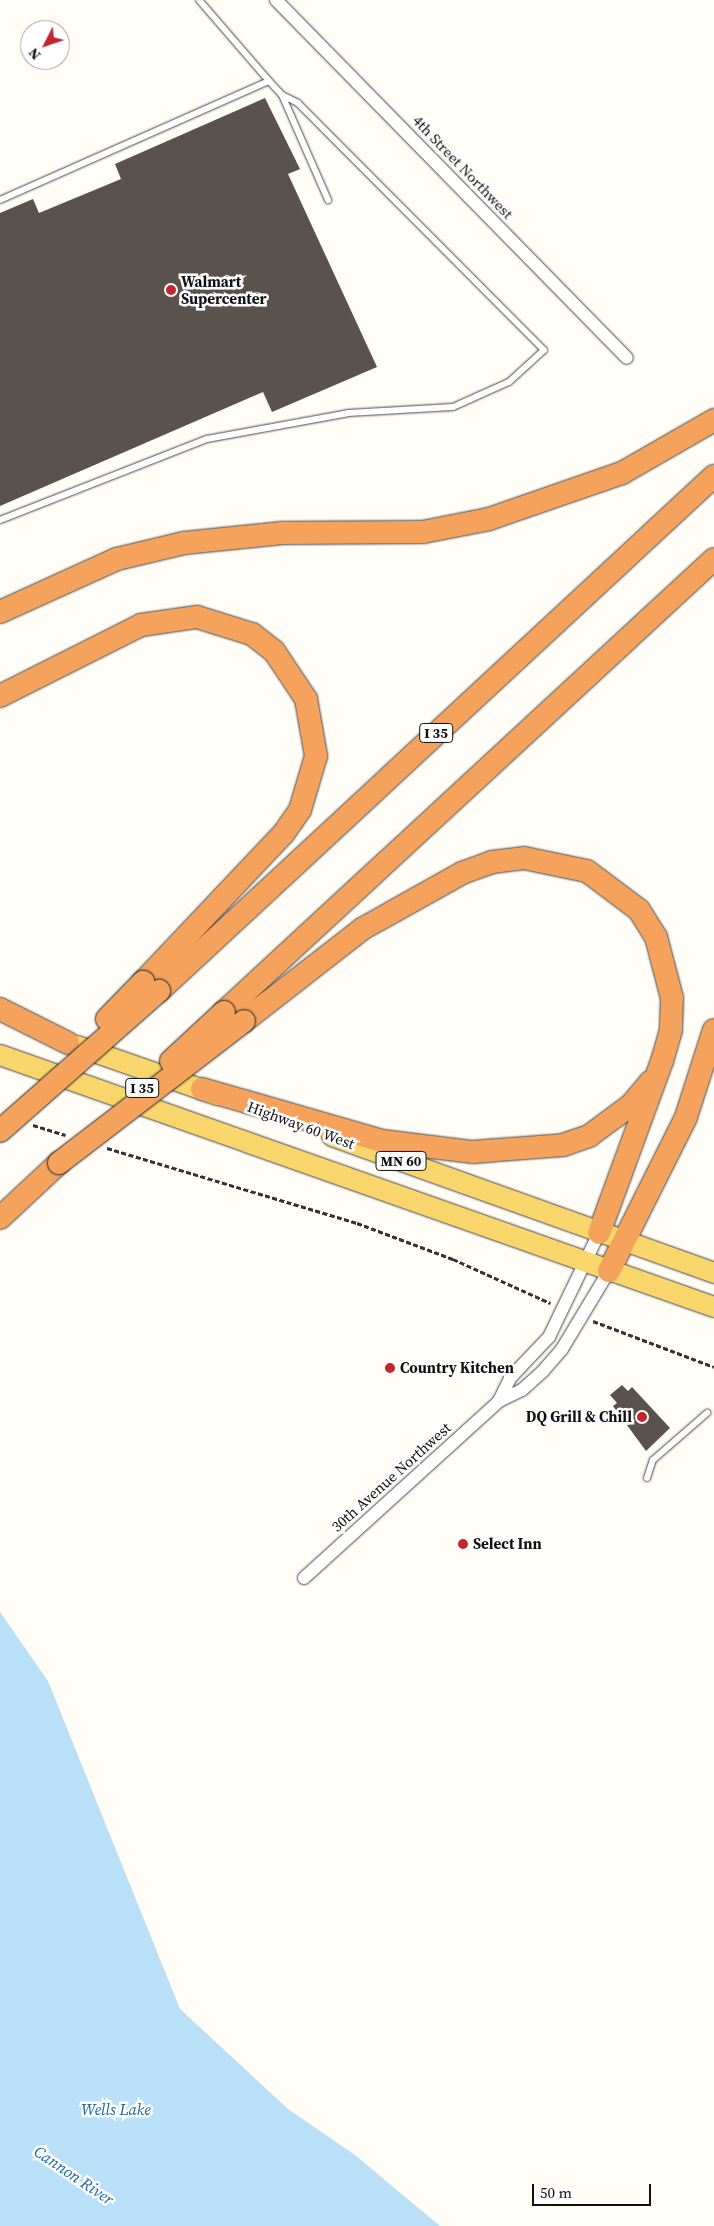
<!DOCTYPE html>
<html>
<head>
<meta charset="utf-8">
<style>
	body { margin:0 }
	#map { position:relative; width:714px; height:2226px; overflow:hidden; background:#fffdf5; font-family:"Source Serif 4",serif }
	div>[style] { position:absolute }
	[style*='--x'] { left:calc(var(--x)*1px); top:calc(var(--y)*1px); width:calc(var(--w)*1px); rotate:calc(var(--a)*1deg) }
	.water>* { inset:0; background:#b9e0f7 }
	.building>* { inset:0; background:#5a524d }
	.path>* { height:3px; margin-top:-1.5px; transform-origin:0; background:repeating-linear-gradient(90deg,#333 0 5px,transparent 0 7.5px) }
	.roads { filter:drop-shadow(0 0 1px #444) drop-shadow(0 0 1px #444) }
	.lane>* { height:6px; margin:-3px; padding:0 3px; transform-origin:3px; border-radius:3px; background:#fff }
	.street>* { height:12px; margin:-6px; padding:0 6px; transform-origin:6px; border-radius:6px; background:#fff }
	.primary>* { height:20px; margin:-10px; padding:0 10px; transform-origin:10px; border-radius:10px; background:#f9d66b }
	.highway>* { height:22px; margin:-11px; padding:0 11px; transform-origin:11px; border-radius:11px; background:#f5a25d }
	.bridges { filter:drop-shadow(0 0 1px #222) drop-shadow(0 0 1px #222) }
	.highway-bridge>* { height:22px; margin:-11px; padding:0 11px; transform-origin:11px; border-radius:11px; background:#f5a25d }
	.dots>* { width:14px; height:14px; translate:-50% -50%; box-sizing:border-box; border:2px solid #fff; border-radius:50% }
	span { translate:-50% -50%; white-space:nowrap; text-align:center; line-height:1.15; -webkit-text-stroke:5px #fff; paint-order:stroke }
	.shield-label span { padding:1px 4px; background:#fff; border:1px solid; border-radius:4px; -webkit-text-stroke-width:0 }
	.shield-label { font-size:14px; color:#111; font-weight:700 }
	.street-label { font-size:15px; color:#111 }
	.poi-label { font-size:15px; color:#111; font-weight:700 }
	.left { translate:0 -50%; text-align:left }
	.right { translate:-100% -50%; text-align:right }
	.water-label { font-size:16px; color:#1768a6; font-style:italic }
	.north { position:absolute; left:20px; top:20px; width:50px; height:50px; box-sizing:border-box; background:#fff; border:1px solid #a0a0a0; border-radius:50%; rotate:229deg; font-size:14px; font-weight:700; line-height:20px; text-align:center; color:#111 }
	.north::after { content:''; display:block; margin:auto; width:18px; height:22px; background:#c4262e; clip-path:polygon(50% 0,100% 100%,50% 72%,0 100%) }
	.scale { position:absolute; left:532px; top:2184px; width:119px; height:22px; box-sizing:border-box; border:2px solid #111; border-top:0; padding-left:6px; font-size:15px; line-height:18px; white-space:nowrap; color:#111; -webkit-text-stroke:4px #fff; paint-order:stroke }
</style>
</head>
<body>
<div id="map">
	<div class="water">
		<i style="clip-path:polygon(0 1612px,48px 1681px,180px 2009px,288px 2109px,355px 2155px,440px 2226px,0 2226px)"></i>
	</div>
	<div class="building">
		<i style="clip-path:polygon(265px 98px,300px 169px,288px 174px,377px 367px,272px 412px,263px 392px,0 506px,0 213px,33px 199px,39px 213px,121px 179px,115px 164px)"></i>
		<i style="clip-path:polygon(622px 1385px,628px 1391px,632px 1387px,670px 1428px,646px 1451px,613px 1406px,617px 1403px,610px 1395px)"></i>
	</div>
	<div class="path">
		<i style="--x:33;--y:1125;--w:34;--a:17"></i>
		<i style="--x:107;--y:1148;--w:261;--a:16.7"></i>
		<i style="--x:357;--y:1223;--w:103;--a:20.6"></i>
		<i style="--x:453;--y:1259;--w:107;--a:24.4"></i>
		<i style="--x:593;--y:1321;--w:129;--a:20.8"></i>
	</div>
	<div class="roads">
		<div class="lane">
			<i style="--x:269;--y:81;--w:19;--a:47"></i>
			<i style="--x:282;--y:95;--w:115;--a:66.3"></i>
			<i style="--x:0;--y:200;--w:294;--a:-23.9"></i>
			<i style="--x:269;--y:81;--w:107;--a:-130.8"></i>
			<i style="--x:0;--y:520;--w:222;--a:-21.4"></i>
			<i style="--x:207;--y:439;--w:143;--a:-10.4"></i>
			<i style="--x:348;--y:413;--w:105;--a:-3.3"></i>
			<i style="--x:453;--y:407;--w:61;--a:-24.1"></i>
			<i style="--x:509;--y:382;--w:47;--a:-42.4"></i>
			<i style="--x:544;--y:350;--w:349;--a:-134.9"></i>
			<i style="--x:298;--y:103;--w:18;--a:-153"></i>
			<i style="--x:647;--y:1478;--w:19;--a:-72"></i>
			<i style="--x:653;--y:1460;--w:72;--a:-41"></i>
		</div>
		<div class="street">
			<i style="--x:276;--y:0;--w:501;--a:45.57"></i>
			<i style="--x:499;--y:1401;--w:25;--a:-64"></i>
			<i style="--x:510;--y:1378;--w:57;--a:-46.4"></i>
			<i style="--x:549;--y:1337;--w:115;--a:-64.3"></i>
			<i style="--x:304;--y:1578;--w:263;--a:-42.2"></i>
			<i style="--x:499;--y:1401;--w:25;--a:-26"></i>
			<i style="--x:522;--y:1390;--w:28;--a:-42"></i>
			<i style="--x:543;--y:1371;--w:29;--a:-49"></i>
			<i style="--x:562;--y:1349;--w:91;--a:-58.9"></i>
		</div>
		<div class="primary">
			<i style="--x:77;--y:1046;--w:149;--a:19.2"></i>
			<i style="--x:0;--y:1055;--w:757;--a:19.44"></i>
			<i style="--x:332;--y:1136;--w:406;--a:19.7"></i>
		</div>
		<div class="highway">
			<i style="--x:0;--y:612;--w:128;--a:-24.4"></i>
			<i style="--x:117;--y:559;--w:69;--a:-13.4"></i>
			<i style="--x:184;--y:543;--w:99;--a:-5.8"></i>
			<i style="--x:282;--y:533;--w:141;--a:-0.4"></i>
			<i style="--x:423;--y:532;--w:67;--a:-11.1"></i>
			<i style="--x:489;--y:519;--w:141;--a:-19.1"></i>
			<i style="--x:622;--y:473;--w:106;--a:-29.9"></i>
			<i style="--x:0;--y:696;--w:158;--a:-26.7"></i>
			<i style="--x:141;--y:625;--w:57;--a:-8.1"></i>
			<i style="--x:197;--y:617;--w:58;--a:17.2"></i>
			<i style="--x:252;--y:634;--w:28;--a:38"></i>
			<i style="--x:274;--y:651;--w:58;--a:56.3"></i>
			<i style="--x:306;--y:699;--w:58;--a:80"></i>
			<i style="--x:316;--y:756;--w:56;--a:106.5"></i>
			<i style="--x:300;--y:810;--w:29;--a:125"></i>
			<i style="--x:283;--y:834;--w:204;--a:133.4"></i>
			<i style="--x:159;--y:991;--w:757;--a:-42.86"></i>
			<i style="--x:0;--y:1009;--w:76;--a:26.6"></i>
			<i style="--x:224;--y:1012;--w:667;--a:-42.75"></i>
			<i style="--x:244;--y:1021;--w:150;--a:-37.9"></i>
			<i style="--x:362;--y:929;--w:115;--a:-29.2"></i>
			<i style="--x:462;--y:873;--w:32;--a:-20"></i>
			<i style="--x:492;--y:862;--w:32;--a:-7"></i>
			<i style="--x:524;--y:858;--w:64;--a:11.7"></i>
			<i style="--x:587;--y:871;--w:65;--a:36.9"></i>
			<i style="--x:639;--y:910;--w:32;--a:58"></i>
			<i style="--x:656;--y:937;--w:63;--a:75.3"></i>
			<i style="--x:672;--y:998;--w:32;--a:92"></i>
			<i style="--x:671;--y:1030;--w:32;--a:106"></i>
			<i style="--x:662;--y:1061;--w:183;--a:110.1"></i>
			<i style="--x:202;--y:1089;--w:187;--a:16.1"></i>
			<i style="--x:382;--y:1141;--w:92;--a:6.9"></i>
			<i style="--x:473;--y:1152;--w:90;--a:-4.4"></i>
			<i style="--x:563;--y:1145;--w:28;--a:-19"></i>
			<i style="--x:589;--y:1136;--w:52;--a:-36.4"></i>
			<i style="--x:631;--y:1105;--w:30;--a:-50"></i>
			<i style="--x:0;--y:1218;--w:81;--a:-43"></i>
			<i style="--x:609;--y:1271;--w:172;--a:-63.4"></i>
			<i style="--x:686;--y:1117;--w:91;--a:-72.2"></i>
		</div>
	</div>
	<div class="bridges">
		<div class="highway-bridge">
			<i style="--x:107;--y:1019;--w:52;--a:-45.8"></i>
			<i style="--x:171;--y:1061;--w:72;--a:-42.8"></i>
			<i style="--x:0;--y:1131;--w:212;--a:-41.4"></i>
			<i style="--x:59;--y:1163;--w:233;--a:-37.5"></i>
		</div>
	</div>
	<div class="dots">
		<i style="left:171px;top:290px;background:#c4262e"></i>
		<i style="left:390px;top:1368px;background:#c4262e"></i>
		<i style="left:642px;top:1417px;background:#c4262e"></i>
		<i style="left:463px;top:1544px;background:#c4262e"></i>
	</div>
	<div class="shield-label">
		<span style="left:436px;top:733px">I 35</span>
		<span style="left:142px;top:1088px">I 35</span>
		<span style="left:401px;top:1161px">MN 60</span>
	</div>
	<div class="street-label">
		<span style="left:463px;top:167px;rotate:46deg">4th Street Northwest</span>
		<span style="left:301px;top:1125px;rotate:20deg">Highway 60 West</span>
		<span style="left:391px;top:1477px;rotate:-42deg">30th Avenue Northwest</span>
	</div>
	<div class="poi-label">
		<span class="left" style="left:181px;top:290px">Walmart<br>Supercenter</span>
		<span class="left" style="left:400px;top:1368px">Country Kitchen</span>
		<span class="right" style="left:632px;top:1417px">DQ Grill &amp; Chill</span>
		<span class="left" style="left:473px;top:1544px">Select Inn</span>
	</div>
	<div class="water-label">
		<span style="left:116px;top:2109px">Wells Lake</span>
		<span style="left:74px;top:2175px;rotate:34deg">Cannon River</span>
	</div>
	<div class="north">N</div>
	<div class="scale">50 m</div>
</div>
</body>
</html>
